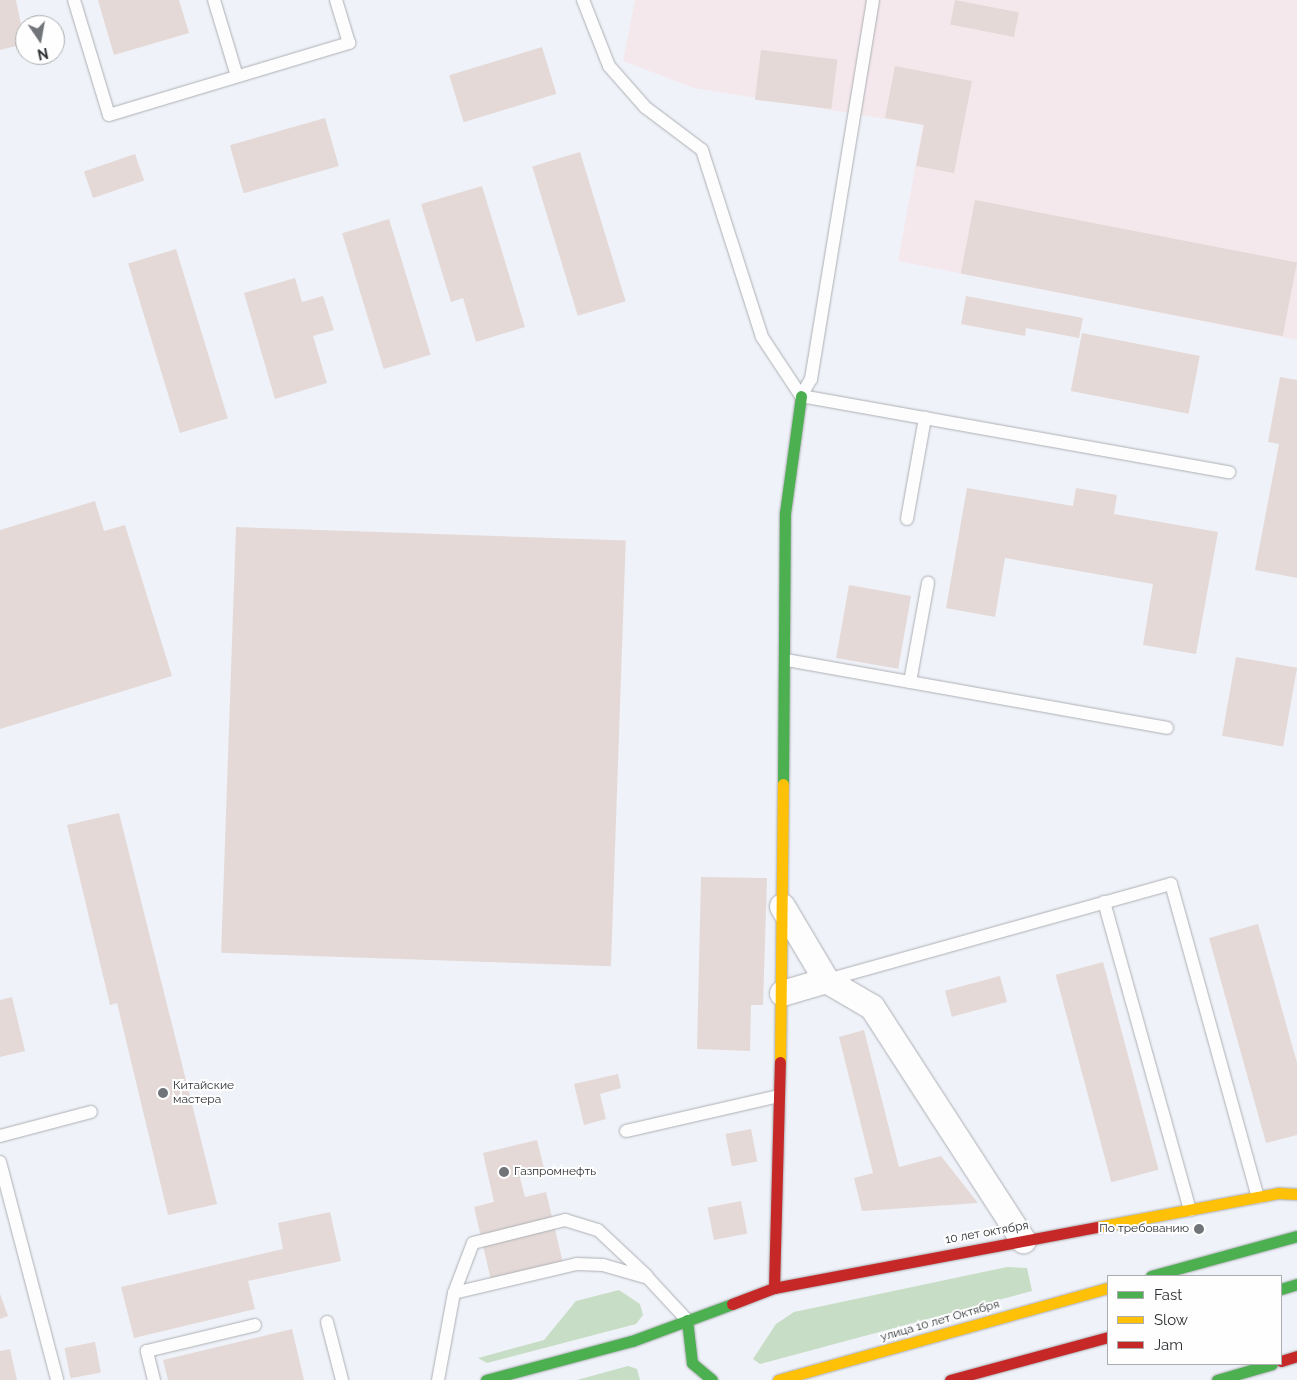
<!DOCTYPE html>
<html>
<head>
<meta charset="utf-8">
<style>
	body { margin:0 }
	#map { position:relative; width:1297px; height:1380px; overflow:hidden; background:#eff2f8; font-family:Raleway,sans-serif }
	div>[style] { position:absolute }
	[style*='--x'] { left:calc(var(--x)*1px); top:calc(var(--y)*1px); width:calc(var(--w)*1px); rotate:calc(var(--a)*1deg) }
	.industrial>* { inset:0; background:#f5e8ed }
	.green>* { inset:0; background:#c8ddc6 }
	.building>* { inset:0; background:#e4d9d6; transform-origin:0 0 }
	.roads { filter:drop-shadow(0 0 1px #adafb4) drop-shadow(0 0 1px #adafb4) }
	.lane>* { height:12px; margin:-6px; padding:0 6px; transform-origin:6px; border-radius:6px; background:#fdfdfe }
	.street>* { height:25px; margin:-12.5px; padding:0 12.5px; transform-origin:12.5px; border-radius:12.5px; background:#fdfdfe }
	.fast>* { height:11px; margin:-5.5px; padding:0 5.5px; transform-origin:5.5px; border-radius:5.5px; background:#4caf50 }
	.slow>* { height:11px; margin:-5.5px; padding:0 5.5px; transform-origin:5.5px; border-radius:5.5px; background:#ffc107 }
	.jam>* { height:11px; margin:-5.5px; padding:0 5.5px; transform-origin:5.5px; border-radius:5.5px; background:#c62828 }
	.dots>* { width:14px; height:14px; translate:-50% -50%; box-sizing:border-box; border:2px solid #fefefe; border-radius:50% }
	span { translate:-50% -50%; white-space:nowrap; text-align:center; line-height:1.15; -webkit-text-stroke:4px #fefefe; paint-order:stroke }
	.poi-label { font-size:12px; color:#2d3033 }
	.left { translate:0 -50%; text-align:left }
	.right { translate:-100% -50%; text-align:right }
	.street-label { font-size:12px; color:#2d3033 }
	.legend { position:absolute; left:1107px; top:1275px; width:175px; height:90px; box-sizing:border-box; background:#fefefe; border:1px solid #aaacad; margin:0; padding:6px 9px; list-style:none; font-size:15px; color:#2d3033 }
	.legend li { display:flex; align-items:center; gap:10px; height:25px }
	.legend b { width:25px; border:1px solid #aaacad }
	.north { position:absolute; left:15px; top:15px; width:50px; height:50px; box-sizing:border-box; background:#fefefe; border:1px solid #aaacad; border-radius:50%; rotate:168deg; font-size:14px; font-weight:700; line-height:20px; text-align:center; color:#2d3033 }
	.north::after { content:''; display:block; margin:auto; width:18px; height:22px; background:#717478; clip-path:polygon(50% 0,100% 100%,50% 72%,0 100%) }
</style>
</head>
<body>
<div id="map">
	<div class="industrial">
		<i style="clip-path:polygon(635px 0,1297px 0,1297px 340px,898px 261px,923px 125px,694px 88px,623px 61px)"></i>
	</div>
	<div class="green">
		<i style="clip-path:polygon(1007px 1267px,1027px 1268px,1032px 1291px,760px 1364px,753px 1359px,776px 1324px,794px 1312px)"></i>
		<i style="clip-path:polygon(619px 1290px,640px 1304px,643px 1315px,636px 1324px,487px 1363px,478px 1358px,544px 1340px,576px 1301px)"></i>
		<i style="clip-path:polygon(628px 1366px,637px 1369px,640px 1380px,577px 1380px)"></i>
	</div>
	<div class="building">
		<i style="clip-path:polygon(0 0,16px 0,25px 44px,0 50px)"></i>
		<i style="clip-path:polygon(98px 0,179px 0,189px 33px,114px 55px)"></i>
		<i style="left:955px;top:0;width:65px;height:25px;rotate:11deg"></i>
		<i style="left:542px;top:47px;width:49px;height:97px;rotate:73deg"></i>
		<i style="left:761px;top:50px;width:77px;height:50px;rotate:7deg"></i>
		<i style="clip-path:polygon(895px 66px,972px 81px,954px 173px,916px 166px,924px 125px,885px 118px)"></i>
		<i style="left:325px;top:118px;width:50px;height:99px;rotate:74deg"></i>
		<i style="left:580px;top:152px;width:156px;height:50px;rotate:73deg"></i>
		<i style="left:135px;top:154px;width:28px;height:54px;rotate:71deg"></i>
		<i style="clip-path:polygon(482px 186px,525px 327px,476px 342px,463px 298px,451px 302px,421px 204px)"></i>
		<i style="left:975px;top:200px;width:328px;height:75px;rotate:11deg"></i>
		<i style="left:389px;top:219px;width:142px;height:49px;rotate:73deg"></i>
		<i style="left:176px;top:249px;width:177px;height:50px;rotate:73deg"></i>
		<i style="clip-path:polygon(295px 278px,302px 302px,323px 296px,334px 330px,313px 336px,327px 383px,275px 399px,244px 293px)"></i>
		<i style="clip-path:polygon(966px 296px,1083px 318px,1079px 338px,1026px 328px,1025px 336px,961px 324px)"></i>
		<i style="left:1082px;top:333px;width:120px;height:59px;rotate:11deg"></i>
		<i style="clip-path:polygon(1280px 377px,1297px 380px,1297px 578px,1255px 570px,1279px 444px,1268px 442px)"></i>
		<i style="clip-path:polygon(967px 488px,1073px 506px,1076px 488px,1117px 495px,1114px 514px,1218px 532px,1196px 654px,1143px 645px,1153px 584px,1005px 558px,995px 617px,946px 608px)"></i>
		<i style="clip-path:polygon(95px 501px,104px 531px,125px 525px,172px 676px,0 729px,0 530px)"></i>
		<i style="left:236px;top:527px;width:390px;height:426px;rotate:2deg"></i>
		<i style="left:849px;top:585px;width:63px;height:74px;rotate:10deg"></i>
		<i style="left:1236px;top:657px;width:62px;height:80px;rotate:10deg"></i>
		<i style="clip-path:polygon(119px 813px,217px 1204px,168px 1215px,117px 1003px,110px 1005px,67px 825px)"></i>
		<i style="clip-path:polygon(701px 877px,767px 878px,763px 1005px,751px 1005px,750px 1051px,697px 1049px)"></i>
		<i style="clip-path:polygon(1258px 924px,1297px 1063px,1297px 1135px,1266px 1143px,1209px 938px)"></i>
		<i style="left:1103px;top:962px;width:215px;height:49px;rotate:75deg"></i>
		<i style="left:1000px;top:976px;width:27px;height:57px;rotate:75deg"></i>
		<i style="clip-path:polygon(12px 997px,25px 1051px,0 1057px,0 1000px)"></i>
		<i style="clip-path:polygon(864px 1030px,899px 1167px,941px 1156px,978px 1203px,862px 1211px,854px 1178px,873px 1173px,839px 1037px)"></i>
		<i style="clip-path:polygon(618px 1074px,621px 1088px,600px 1094px,606px 1119px,584px 1125px,574px 1084px)"></i>
		<i style="left:751px;top:1129px;width:33px;height:26px;rotate:79deg"></i>
		<i style="clip-path:polygon(537px 1140px,544px 1168px,519px 1174px,525px 1197px,546px 1192px,563px 1263px,491px 1280px,474px 1207px,494px 1202px,483px 1153px)"></i>
		<i style="left:741px;top:1201px;width:33px;height:34px;rotate:79deg"></i>
		<i style="clip-path:polygon(330px 1212px,341px 1261px,248px 1281px,255px 1309px,134px 1338px,121px 1287px,283px 1249px,278px 1223px)"></i>
		<i style="clip-path:polygon(0 1294px,8px 1316px,0 1319px)"></i>
		<i style="clip-path:polygon(292px 1329px,304px 1380px,168px 1380px,163px 1360px)"></i>
		<i style="left:95px;top:1342px;width:31px;height:31px;rotate:79deg"></i>
		<i style="clip-path:polygon(10px 1349px,17px 1380px,0 1380px,0 1351px)"></i>
	</div>
	<div class="roads">
		<div class="lane">
			<i style="--x:74;--y:0;--w:120;--a:73.1"></i>
			<i style="--x:109;--y:115;--w:251;--a:-16.7"></i>
			<i style="--x:349;--y:43;--w:45;--a:-106.8"></i>
			<i style="--x:214;--y:0;--w:79;--a:73.2"></i>
			<i style="--x:583;--y:0;--w:71;--a:68.5"></i>
			<i style="--x:609;--y:66;--w:55;--a:48.7"></i>
			<i style="--x:645;--y:107;--w:71;--a:37"></i>
			<i style="--x:702;--y:150;--w:196;--a:72.2"></i>
			<i style="--x:762;--y:337;--w:71;--a:56.5"></i>
			<i style="--x:801;--y:396;--w:435;--a:10.1"></i>
			<i style="--x:801;--y:396;--w:20;--a:-60"></i>
			<i style="--x:811;--y:379;--w:384;--a:-80.7"></i>
			<i style="--x:907;--y:519;--w:103;--a:-79.9"></i>
			<i style="--x:786;--y:660;--w:387;--a:10.1"></i>
			<i style="--x:910;--y:682;--w:101;--a:-79.7"></i>
			<i style="--x:1104;--y:902;--w:320;--a:74.4"></i>
			<i style="--x:827;--y:980;--w:357;--a:-15.6"></i>
			<i style="--x:1171;--y:884;--w:325;--a:74.5"></i>
			<i style="--x:626;--y:1131;--w:157;--a:-12.9"></i>
			<i style="--x:0;--y:1136;--w:94;--a:-14.8"></i>
			<i style="--x:0;--y:1162;--w:225;--a:75.3"></i>
			<i style="--x:454;--y:1293;--w:53;--a:-69.2"></i>
			<i style="--x:473;--y:1243;--w:95;--a:-14"></i>
			<i style="--x:565;--y:1220;--w:34;--a:17"></i>
			<i style="--x:598;--y:1230;--w:67;--a:43.2"></i>
			<i style="--x:327;--y:1322;--w:60;--a:75.5"></i>
			<i style="--x:154;--y:1380;--w:30;--a:-104"></i>
			<i style="--x:147;--y:1351;--w:111;--a:-13.5"></i>
			<i style="--x:438;--y:1380;--w:88;--a:-79.6"></i>
			<i style="--x:454;--y:1293;--w:126;--a:-13.3"></i>
			<i style="--x:577;--y:1264;--w:26;--a:2"></i>
			<i style="--x:603;--y:1265;--w:47;--a:16.1"></i>
			<i style="--x:648;--y:1278;--w:57;--a:47.1"></i>
		</div>
		<div class="street">
			<i style="--x:782;--y:906;--w:86;--a:59.3"></i>
			<i style="--x:826;--y:980;--w:53;--a:30.4"></i>
			<i style="--x:872;--y:1007;--w:278;--a:57.1"></i>
			<i style="--x:782;--y:993;--w:46;--a:-16.5"></i>
		</div>
		<div class="fast">
			<i style="--x:783;--y:784;--w:271;--a:-89.6"></i>
			<i style="--x:785;--y:513;--w:118;--a:-82.2"></i>
			<i style="--x:1151;--y:1276;--w:151;--a:-15.3"></i>
			<i style="--x:1281;--y:1289;--w:17;--a:-17"></i>
			<i style="--x:687;--y:1320;--w:43;--a:83.4"></i>
			<i style="--x:692;--y:1363;--w:26;--a:40"></i>
			<i style="--x:486;--y:1380;--w:151;--a:-15"></i>
			<i style="--x:632;--y:1341;--w:107;--a:-20.3"></i>
			<i style="--x:1217;--y:1380;--w:57;--a:-16.2"></i>
		</div>
		<div class="slow">
			<i style="--x:780;--y:1062;--w:278;--a:-89.4"></i>
			<i style="--x:1097;--y:1227;--w:184;--a:-10.6"></i>
			<i style="--x:1278;--y:1193;--w:19;--a:3"></i>
			<i style="--x:778;--y:1380;--w:343;--a:-15.6"></i>
		</div>
		<div class="jam">
			<i style="--x:774;--y:1288;--w:226;--a:-88.5"></i>
			<i style="--x:732;--y:1304;--w:45;--a:-20.9"></i>
			<i style="--x:774;--y:1288;--w:329;--a:-10.7"></i>
			<i style="--x:1281;--y:1361;--w:17;--a:-17"></i>
			<i style="--x:950;--y:1380;--w:164;--a:-15.2"></i>
		</div>
	</div>
	<div class="dots">
		<i style="left:163px;top:1093px;background:#717478"></i>
		<i style="left:504px;top:1172px;background:#717478"></i>
		<i style="left:1199px;top:1229px;background:#717478"></i>
	</div>
	<div class="poi-label">
		<span class="left" style="left:173px;top:1093px">Китайские<br>мастера</span>
		<span class="left" style="left:514px;top:1172px">Газпромнефть</span>
		<span class="right" style="left:1189px;top:1229px">По требованию</span>
	</div>
	<div class="street-label">
		<span style="left:987px;top:1233px;rotate:-10deg">10 лет октября</span>
		<span style="left:940px;top:1321px;rotate:-16deg">улица 10 лет Октября</span>
	</div>
	<ul class="legend">
	<li><b style="height:6px;background:#4caf50"></b>Fast</li>
	<li><b style="height:6px;background:#ffc107"></b>Slow</li>
	<li><b style="height:6px;background:#c62828"></b>Jam</li>
	</ul>
	<div class="north">N</div>
</div>
</body>
</html>
